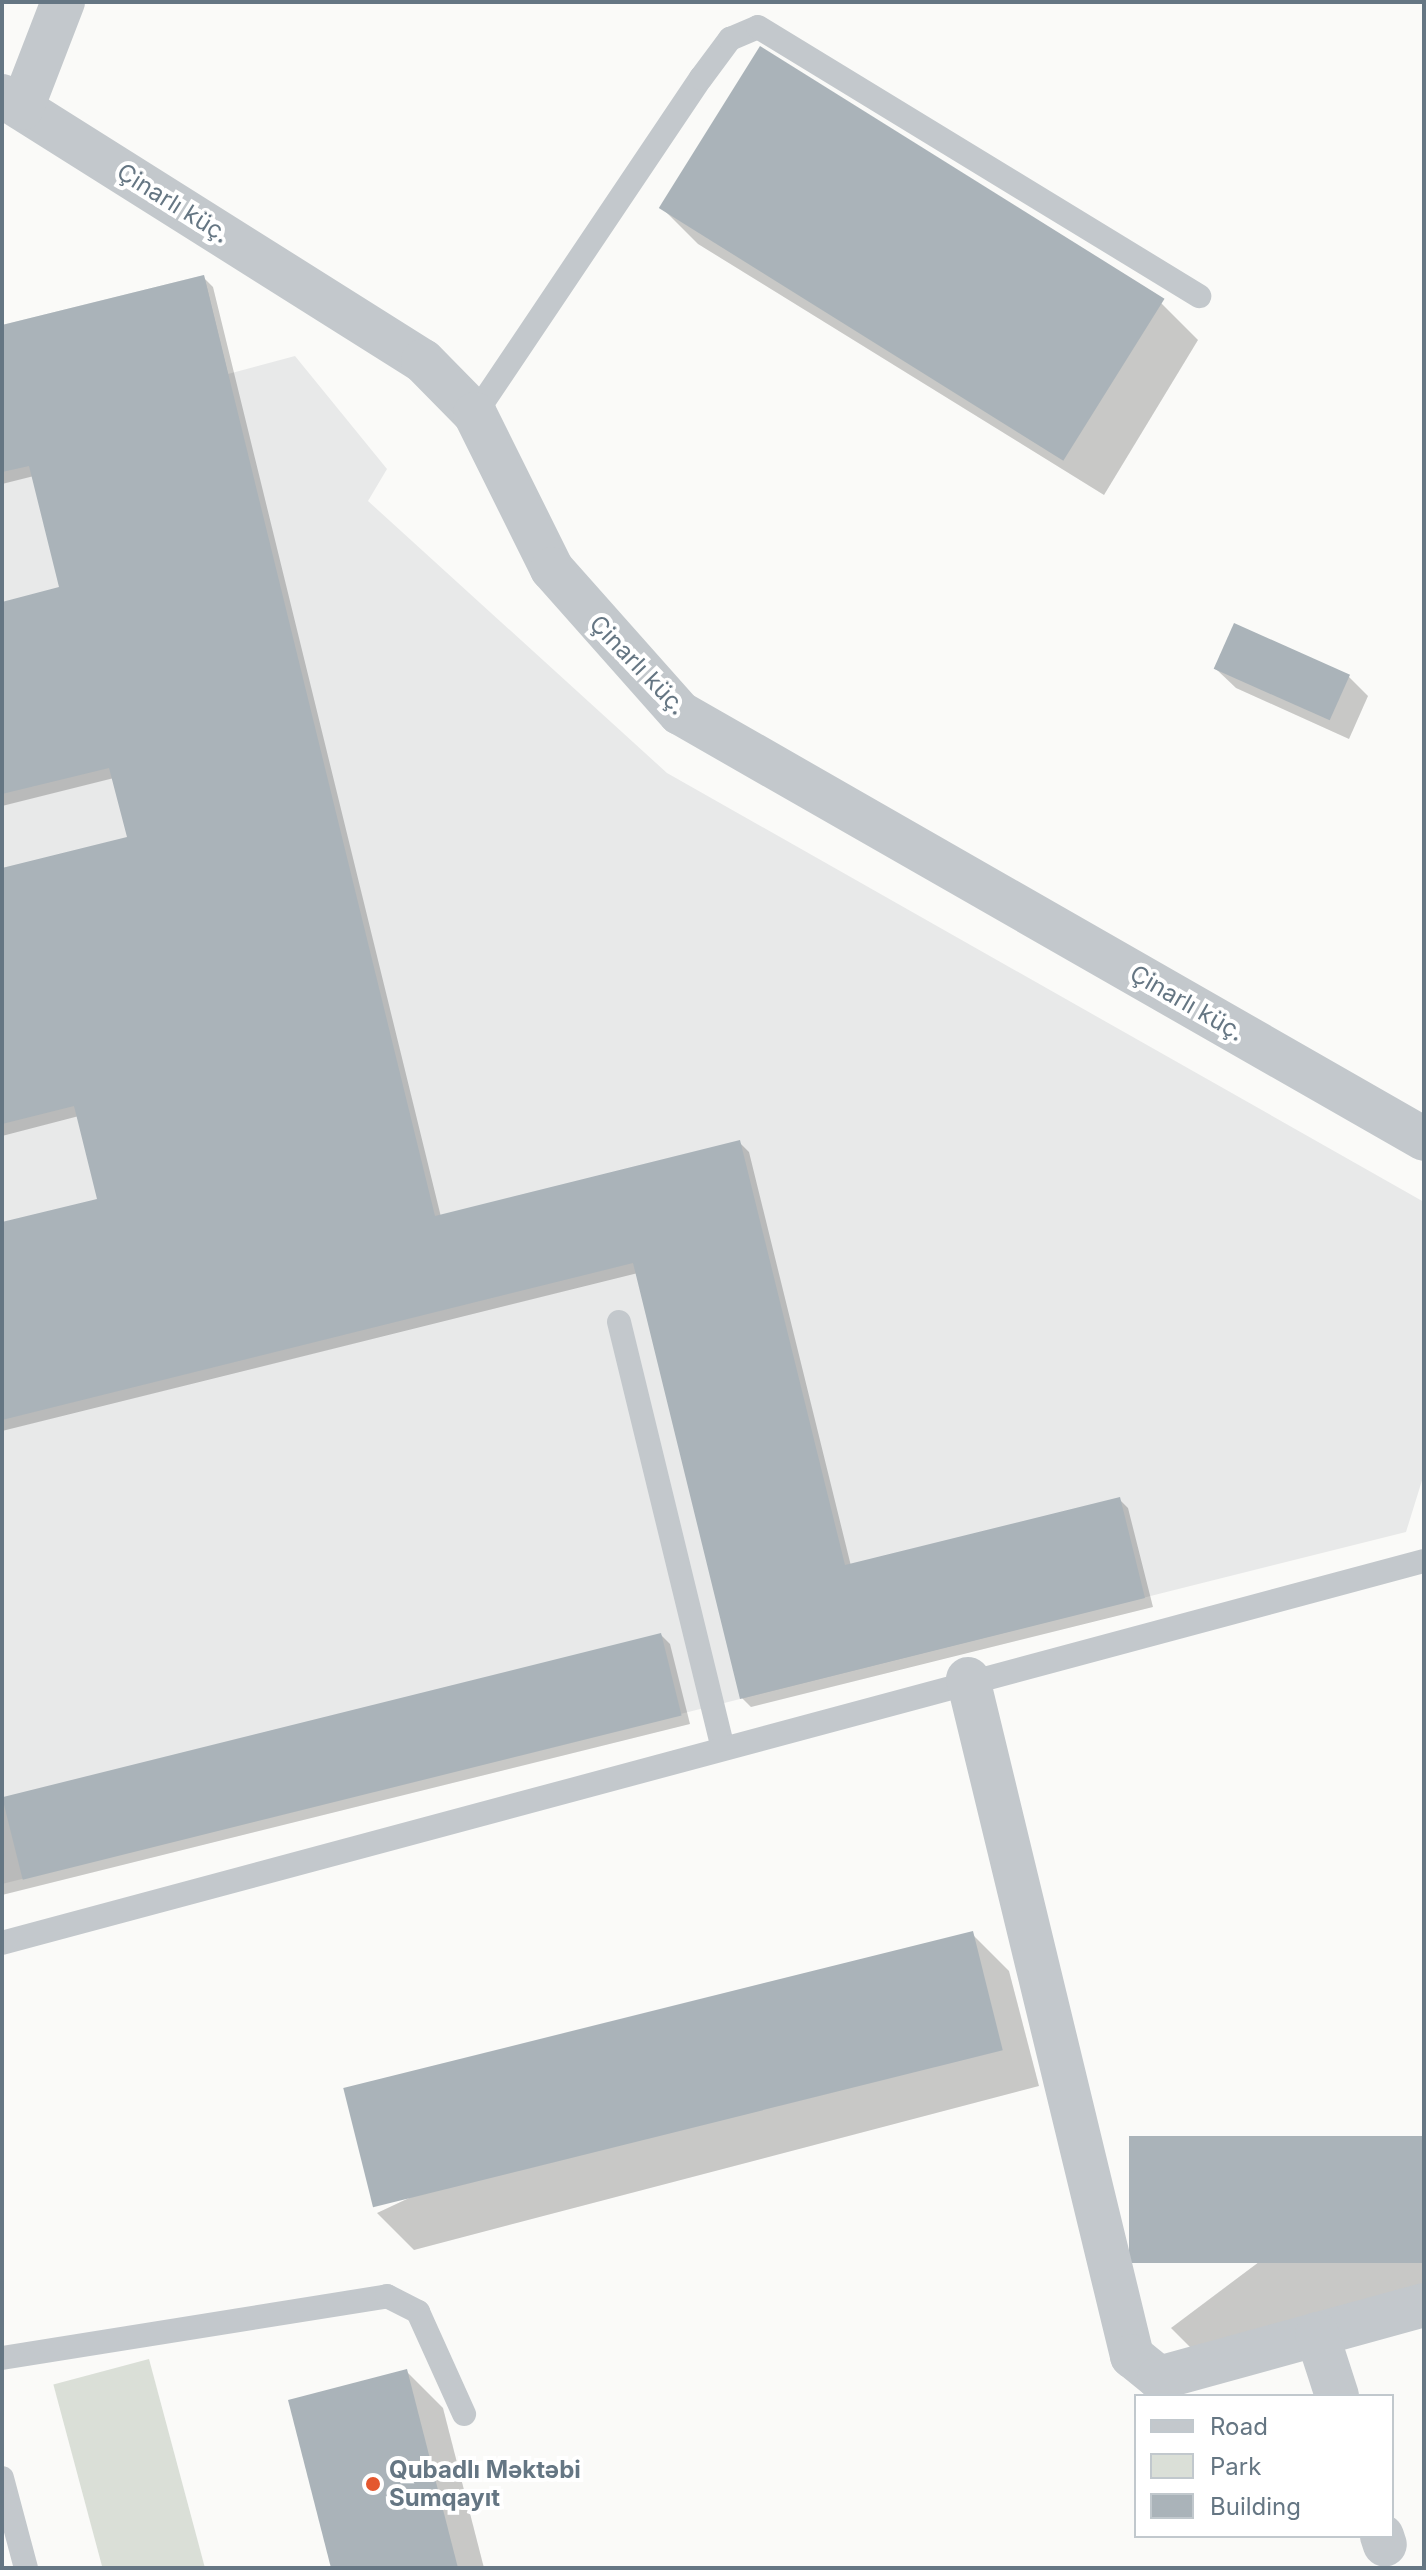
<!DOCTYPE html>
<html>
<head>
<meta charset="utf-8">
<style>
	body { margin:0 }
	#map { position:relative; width:1426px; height:2570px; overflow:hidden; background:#fafaf8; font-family:Inter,sans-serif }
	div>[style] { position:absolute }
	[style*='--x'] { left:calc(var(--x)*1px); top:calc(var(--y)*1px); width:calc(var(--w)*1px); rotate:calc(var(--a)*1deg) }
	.built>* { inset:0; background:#e8e9e9 }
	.green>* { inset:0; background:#dadfd7; transform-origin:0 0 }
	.shadow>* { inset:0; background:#0003 }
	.building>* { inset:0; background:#aab3b9; transform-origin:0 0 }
	.service>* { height:24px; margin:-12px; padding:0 12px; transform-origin:12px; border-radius:12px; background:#c3c8cc }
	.minor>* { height:44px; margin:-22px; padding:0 22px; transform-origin:22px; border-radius:22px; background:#c3c8cc }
	.dots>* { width:22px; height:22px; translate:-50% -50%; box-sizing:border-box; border:4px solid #fff; border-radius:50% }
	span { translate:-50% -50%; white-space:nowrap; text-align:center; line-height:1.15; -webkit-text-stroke:8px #fff; paint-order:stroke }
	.street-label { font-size:24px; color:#657683 }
	.poi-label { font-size:24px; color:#657683; font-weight:700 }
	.left { translate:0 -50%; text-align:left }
	.frame { position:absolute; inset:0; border:4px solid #657683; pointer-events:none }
	.legend { position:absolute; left:1134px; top:2394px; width:260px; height:144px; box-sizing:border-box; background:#fff; border:2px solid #c1c8cd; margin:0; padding:10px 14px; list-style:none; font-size:24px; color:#657683 }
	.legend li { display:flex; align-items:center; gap:16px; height:40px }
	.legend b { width:40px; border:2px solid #c1c8cd }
</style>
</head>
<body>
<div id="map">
	<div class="built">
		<i style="clip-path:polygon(204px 275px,228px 374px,295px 356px,387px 469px,368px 501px,667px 773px,1424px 1202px,1424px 1474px,1406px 1532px,2px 1884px,2px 325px)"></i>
	</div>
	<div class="green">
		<i style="left:149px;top:2359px;width:216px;height:99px;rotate:75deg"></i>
	</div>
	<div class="shadow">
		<i style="clip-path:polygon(661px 207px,1161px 303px,1198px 340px,1104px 495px,698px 244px)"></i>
		<i style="clip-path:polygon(203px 277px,213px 287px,441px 1217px,740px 1143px,749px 1152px,851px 1566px,1119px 1499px,1128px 1508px,1153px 1607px,751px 1707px,742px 1698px,638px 1273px,2px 1431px,2px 1224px,99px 1200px,79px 1116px,2px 1136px,2px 870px,129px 838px,114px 778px,2px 806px,2px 604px,62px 589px,34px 476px,2px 484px,2px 328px)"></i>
		<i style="clip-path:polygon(1216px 669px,1348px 676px,1368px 696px,1349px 739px,1236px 688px)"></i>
		<i style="clip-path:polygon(661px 1635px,670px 1644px,690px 1724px,2px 1895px,2px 1799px)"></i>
		<i style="clip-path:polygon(972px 1934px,1009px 1971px,1039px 2086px,414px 2250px,377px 2213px)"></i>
		<i style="clip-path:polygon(1424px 2138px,1424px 2309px,1208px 2365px,1171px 2328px)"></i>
		<i style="clip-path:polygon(406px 2371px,443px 2408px,484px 2568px,333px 2568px)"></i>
	</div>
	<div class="building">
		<i style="left:760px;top:46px;width:477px;height:191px;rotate:32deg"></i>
		<i style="clip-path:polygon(204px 275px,435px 1216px,740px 1140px,845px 1565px,1120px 1497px,1145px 1598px,740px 1699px,633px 1263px,2px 1420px,2px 1222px,97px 1199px,74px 1106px,2px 1124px,2px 868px,127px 837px,109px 768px,2px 794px,2px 602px,59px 587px,29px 466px,2px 472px,2px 325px)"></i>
		<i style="left:1234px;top:623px;width:127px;height:50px;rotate:24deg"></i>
		<i style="left:661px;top:1633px;width:85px;height:679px;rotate:76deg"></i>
		<i style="left:973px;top:1931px;width:123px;height:649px;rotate:76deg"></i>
		<i style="left:1424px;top:2136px;width:127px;height:295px;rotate:90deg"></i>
		<i style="clip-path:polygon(407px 2369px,458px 2568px,331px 2568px,288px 2400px)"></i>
	</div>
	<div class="service">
		<i style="--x:475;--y:414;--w:405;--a:-56.1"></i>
		<i style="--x:701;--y:78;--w:49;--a:-53.4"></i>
		<i style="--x:730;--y:39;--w:30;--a:-23"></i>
		<i style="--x:758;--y:27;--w:517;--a:31.38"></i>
		<i style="--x:619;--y:1322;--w:436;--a:76.3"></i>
		<i style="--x:2;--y:1943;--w:1472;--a:-15.04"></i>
		<i style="--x:2;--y:2358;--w:390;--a:-9.1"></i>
		<i style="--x:387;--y:2296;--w:35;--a:27"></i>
		<i style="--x:418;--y:2312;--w:112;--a:65.7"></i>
		<i style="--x:2;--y:2478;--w:93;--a:75.1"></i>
	</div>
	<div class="minor">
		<i style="--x:2;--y:96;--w:497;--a:32.2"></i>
		<i style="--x:423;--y:361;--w:74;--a:45.5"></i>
		<i style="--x:475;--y:414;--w:173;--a:63.6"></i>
		<i style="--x:552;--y:569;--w:193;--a:48.4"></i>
		<i style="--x:680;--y:713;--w:857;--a:29.79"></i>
		<i style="--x:22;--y:108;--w:114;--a:-68.9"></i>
		<i style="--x:968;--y:1679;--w:697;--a:76.38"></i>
		<i style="--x:1132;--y:2356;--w:35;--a:39"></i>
		<i style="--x:1159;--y:2378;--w:275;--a:-15.4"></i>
		<i style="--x:1317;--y:2334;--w:65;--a:72.1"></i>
		<i style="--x:1382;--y:2536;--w:9;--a:72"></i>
	</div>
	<div class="dots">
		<i style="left:373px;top:2484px;background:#e4572e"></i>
	</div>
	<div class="street-label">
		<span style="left:173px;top:203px;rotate:32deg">Çinarlı küç.</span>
		<span style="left:638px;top:665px;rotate:46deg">Çinarlı küç.</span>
		<span style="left:1187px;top:1003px;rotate:30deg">Çinarlı küç.</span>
	</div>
	<div class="poi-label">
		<span class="left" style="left:389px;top:2484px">Qubadlı Məktəbi<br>Sumqayıt</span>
	</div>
	<div class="frame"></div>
	<ul class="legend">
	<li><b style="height:10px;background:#c3c8cc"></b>Road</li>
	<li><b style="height:22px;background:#dadfd7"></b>Park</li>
	<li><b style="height:22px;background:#aab3b9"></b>Building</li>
	</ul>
</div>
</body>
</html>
